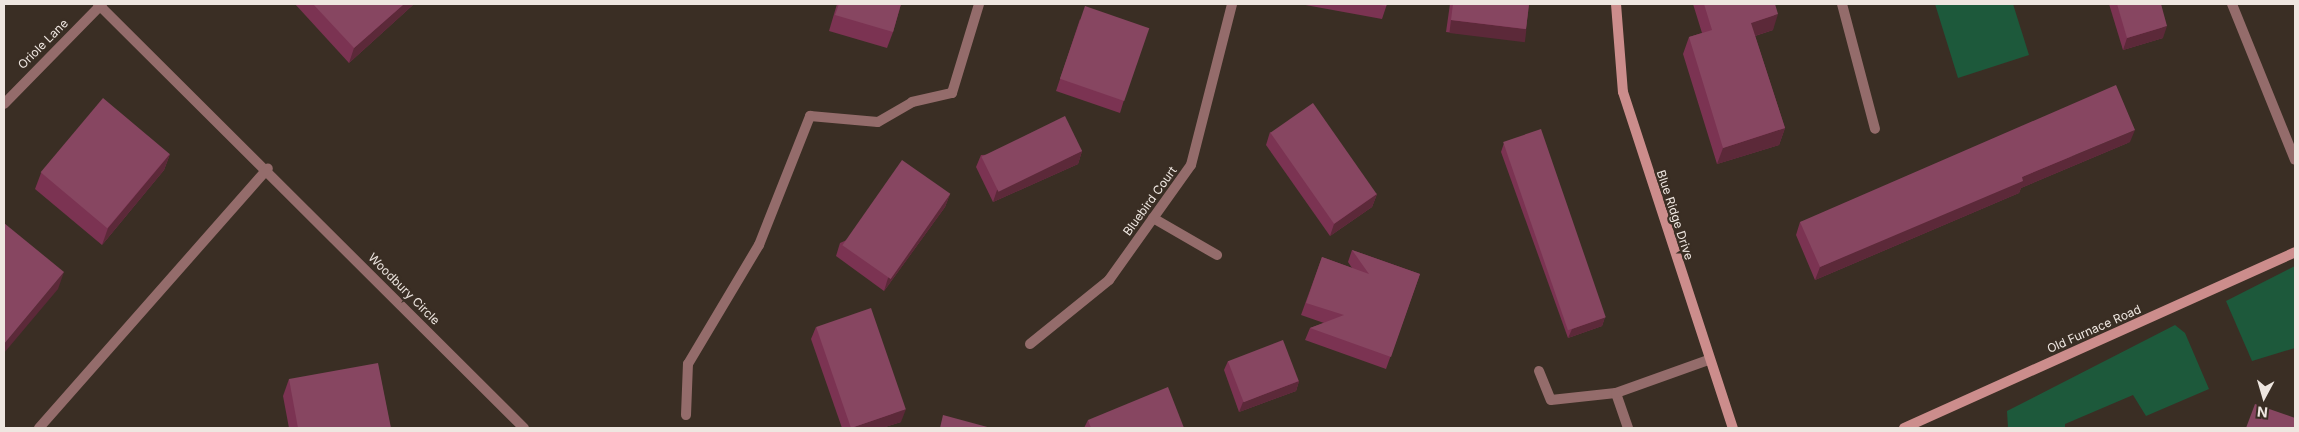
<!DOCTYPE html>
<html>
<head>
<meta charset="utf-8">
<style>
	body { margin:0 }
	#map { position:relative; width:2299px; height:432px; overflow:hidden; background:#3a2e24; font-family:Inter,sans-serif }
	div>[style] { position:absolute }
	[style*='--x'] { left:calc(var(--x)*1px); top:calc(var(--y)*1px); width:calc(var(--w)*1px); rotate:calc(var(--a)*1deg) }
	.green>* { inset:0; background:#1d593b }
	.lane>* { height:10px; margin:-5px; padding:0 5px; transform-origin:5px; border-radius:5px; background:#946c6b }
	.street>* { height:10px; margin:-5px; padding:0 5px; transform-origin:5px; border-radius:5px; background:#946c6b }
	.secondary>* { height:10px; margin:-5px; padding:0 5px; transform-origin:5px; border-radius:5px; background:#cc8d8c }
	.wall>* { inset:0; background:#7b3352 }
	.shaded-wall>* { inset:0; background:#5c2939; transform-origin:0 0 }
	.building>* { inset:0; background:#874661; transform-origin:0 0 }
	span { translate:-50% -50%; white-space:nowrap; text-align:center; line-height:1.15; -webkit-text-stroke:4.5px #3a2e24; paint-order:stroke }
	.street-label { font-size:12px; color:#eee6e0 }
	.frame { position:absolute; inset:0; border:5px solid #eee6e0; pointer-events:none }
	.north { position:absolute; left:2239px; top:372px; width:50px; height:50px; -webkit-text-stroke:4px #3a2e24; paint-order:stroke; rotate:186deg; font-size:14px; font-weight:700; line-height:20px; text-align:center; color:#eee6e0 }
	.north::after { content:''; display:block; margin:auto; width:18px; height:22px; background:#eee6e0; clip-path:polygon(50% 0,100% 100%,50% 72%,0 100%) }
</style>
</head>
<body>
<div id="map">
	<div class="green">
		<i style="clip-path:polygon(1935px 4px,2013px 4px,2029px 55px,1958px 78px)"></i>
		<i style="clip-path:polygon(2295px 266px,2295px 348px,2252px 361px,2226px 301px)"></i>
		<i style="clip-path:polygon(2175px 325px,2185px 333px,2209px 389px,2146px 416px,2133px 395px,2065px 424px,2065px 428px,2008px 428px,2007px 411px)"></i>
	</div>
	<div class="lane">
		<i style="--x:1842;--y:4;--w:129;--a:75.2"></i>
		<i style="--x:2232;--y:4;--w:168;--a:68"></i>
		<i style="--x:1539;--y:371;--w:31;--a:68"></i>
		<i style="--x:1551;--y:400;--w:65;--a:-6.1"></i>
		<i style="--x:1628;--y:428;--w:37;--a:-109"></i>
		<i style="--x:1616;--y:393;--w:98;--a:-19.7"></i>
	</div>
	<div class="street">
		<i style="--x:98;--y:4;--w:601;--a:44.87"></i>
		<i style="--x:4;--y:104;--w:140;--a:-45.6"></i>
		<i style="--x:1153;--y:218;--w:74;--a:30"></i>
		<i style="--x:1030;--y:344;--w:102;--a:-39"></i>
		<i style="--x:1109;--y:280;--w:141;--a:-54.5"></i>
		<i style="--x:1191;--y:165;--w:166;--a:-75.7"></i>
		<i style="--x:686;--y:415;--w:51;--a:-87.8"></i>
		<i style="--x:688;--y:364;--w:139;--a:-59.2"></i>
		<i style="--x:759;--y:245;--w:139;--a:-68.4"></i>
		<i style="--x:810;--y:116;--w:68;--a:5"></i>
		<i style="--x:878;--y:122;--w:39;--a:-30"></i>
		<i style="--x:912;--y:102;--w:41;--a:-12.7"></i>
		<i style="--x:952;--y:93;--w:93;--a:-73.1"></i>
		<i style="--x:39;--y:428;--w:346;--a:-48.6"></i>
	</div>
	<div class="secondary">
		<i style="--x:1616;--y:4;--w:88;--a:85.5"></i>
		<i style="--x:1623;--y:92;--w:354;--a:71.9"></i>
		<i style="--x:1904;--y:428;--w:429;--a:-24.2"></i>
	</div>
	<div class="wall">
		<i style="clip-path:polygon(295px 4px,414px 4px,349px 63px)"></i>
		<i style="clip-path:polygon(837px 4px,901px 4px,893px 32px,887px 48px,829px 31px)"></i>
		<i style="clip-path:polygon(1300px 4px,1387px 4px,1382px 19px)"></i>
		<i style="clip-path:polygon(1450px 4px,1529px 4px,1526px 29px,1522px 41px,1446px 32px)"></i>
		<i style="clip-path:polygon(1693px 4px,1775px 4px,1773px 30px,1755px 36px,1785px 128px,1779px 145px,1717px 164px,1683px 54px,1689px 37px,1702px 33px)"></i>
		<i style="clip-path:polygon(2109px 4px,2161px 4px,2163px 38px,2123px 50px)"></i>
		<i style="clip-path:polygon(1080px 19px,1124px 100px,1120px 113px,1056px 91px)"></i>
		<i style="clip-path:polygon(1270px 132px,1377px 194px,1372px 207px,1330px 236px,1266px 145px)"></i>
		<i style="clip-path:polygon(2130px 142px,2021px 188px,2019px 193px,1815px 280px,1796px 235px,1800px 222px)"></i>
		<i style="clip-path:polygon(1504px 143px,1605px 317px,1602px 326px,1568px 338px,1501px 152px)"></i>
		<i style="clip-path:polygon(1082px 151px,1078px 164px,993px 202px,976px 167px,981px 155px)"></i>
		<i style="clip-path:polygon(170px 154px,164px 170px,102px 245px,35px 189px,41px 173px)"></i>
		<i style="clip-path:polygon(950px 194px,945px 207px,884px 291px,836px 256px,840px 243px)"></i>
		<i style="clip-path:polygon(1352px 250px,1420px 274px,1386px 369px,1305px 340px,1310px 328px,1324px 323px,1301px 315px,1322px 257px,1352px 268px,1348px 262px)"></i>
		<i style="clip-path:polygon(816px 327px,901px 422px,882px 428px,842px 428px,811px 339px)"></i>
		<i style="clip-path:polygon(1228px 361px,1299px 381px,1296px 391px,1239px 412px,1224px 370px)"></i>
		<i style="clip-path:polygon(289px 379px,391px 428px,289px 428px,283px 396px)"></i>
		<i style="clip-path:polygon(1088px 420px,1184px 428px,1084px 428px)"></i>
	</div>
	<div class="shaded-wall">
		<i style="clip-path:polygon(404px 4px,414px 4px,349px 63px,354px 48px)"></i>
		<i style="clip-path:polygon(1778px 14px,1773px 30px,1745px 39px,1751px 23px)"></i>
		<i style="left:1451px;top:20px;width:76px;height:13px;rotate:7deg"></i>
		<i style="clip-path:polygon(2167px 26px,2163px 38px,2123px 50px,2127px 38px)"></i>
		<i style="clip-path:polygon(1785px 128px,1779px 145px,1717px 164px,1723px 148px)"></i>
		<i style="clip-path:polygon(2135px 130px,2130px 142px,2021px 188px,2019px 193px,1815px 280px,1820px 267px,2022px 177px)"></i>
		<i style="clip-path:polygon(1082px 151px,1078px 164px,993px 202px,997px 190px)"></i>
		<i style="clip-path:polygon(170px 154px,164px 170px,102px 245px,108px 228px)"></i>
		<i style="clip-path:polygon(950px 194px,945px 207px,884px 291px,888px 278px)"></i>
		<i style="clip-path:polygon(1377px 194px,1372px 207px,1330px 236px,1334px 224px)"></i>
		<i style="clip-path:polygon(64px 272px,58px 289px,4px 353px,4px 344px)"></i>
		<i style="clip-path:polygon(1605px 317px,1602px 326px,1568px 338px,1572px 329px)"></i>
		<i style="clip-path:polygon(1299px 381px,1296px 391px,1239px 412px,1243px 402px)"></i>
		<i style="clip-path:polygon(906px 409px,901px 422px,882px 428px,851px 428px)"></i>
	</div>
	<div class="building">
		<i style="clip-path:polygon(313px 4px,404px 4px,354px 48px)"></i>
		<i style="clip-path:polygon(839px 4px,901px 4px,893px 32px,835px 15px)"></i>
		<i style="clip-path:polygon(1372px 4px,1387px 4px,1386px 6px)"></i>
		<i style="clip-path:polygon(1453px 4px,1529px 4px,1526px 29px,1451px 20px)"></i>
		<i style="clip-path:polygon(1704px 4px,1775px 4px,1778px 14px,1751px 23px,1785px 128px,1723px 148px,1689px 37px,1712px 30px)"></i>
		<i style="clip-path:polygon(2117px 4px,2161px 4px,2167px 26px,2127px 38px)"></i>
		<i style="left:1085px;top:6px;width:68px;height:77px;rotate:19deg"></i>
		<i style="clip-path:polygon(2116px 85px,2135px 130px,2022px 177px,2023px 181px,1820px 267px,1800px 222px)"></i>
		<i style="left:103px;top:98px;width:87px;height:97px;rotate:40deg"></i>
		<i style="left:1313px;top:103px;width:111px;height:52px;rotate:55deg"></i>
		<i style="left:1065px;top:116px;width:39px;height:93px;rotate:64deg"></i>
		<i style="left:1541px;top:129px;width:199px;height:40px;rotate:71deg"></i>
		<i style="left:902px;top:160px;width:59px;height:104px;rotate:35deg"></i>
		<i style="clip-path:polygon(4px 223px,64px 272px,4px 344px)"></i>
		<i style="clip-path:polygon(1352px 250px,1420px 274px,1391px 357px,1310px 328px,1344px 315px,1306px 303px,1322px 257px,1369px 274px)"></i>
		<i style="left:871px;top:308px;width:107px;height:58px;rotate:71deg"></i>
		<i style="left:1283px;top:340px;width:44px;height:59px;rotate:69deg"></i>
		<i style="clip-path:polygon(378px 363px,391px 428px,298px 428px,289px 379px)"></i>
		<i style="clip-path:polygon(1168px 387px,1184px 428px,1091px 428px,1088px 420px)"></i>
		<i style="clip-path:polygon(2255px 404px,2295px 418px,2295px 428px,2246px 428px)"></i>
		<i style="clip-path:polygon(943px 415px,991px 428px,940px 428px)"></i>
	</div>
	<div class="street-label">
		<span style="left:43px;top:44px;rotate:-45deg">Oriole Lane</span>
		<span style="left:1150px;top:201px;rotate:-54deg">Bluebird Court</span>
		<span style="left:1675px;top:215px;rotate:72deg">Blue Ridge Drive</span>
		<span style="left:404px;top:289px;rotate:45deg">Woodbury Circle</span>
		<span style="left:2094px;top:329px;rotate:-24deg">Old Furnace Road</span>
	</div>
	<div class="frame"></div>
	<div class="north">N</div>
</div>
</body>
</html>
